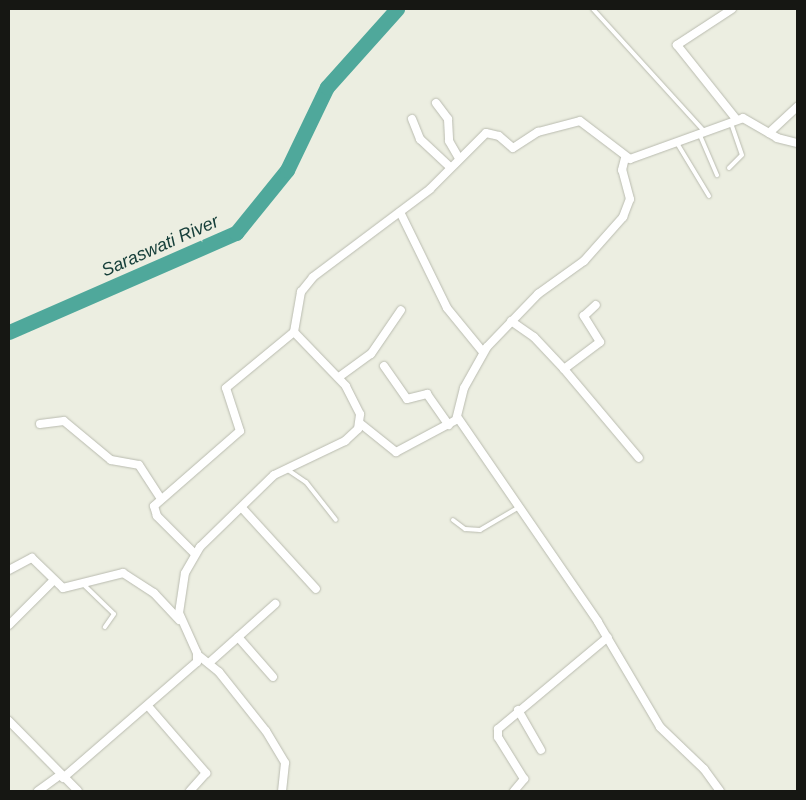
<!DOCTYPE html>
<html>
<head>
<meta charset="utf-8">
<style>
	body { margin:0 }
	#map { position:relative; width:806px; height:800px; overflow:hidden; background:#eceee1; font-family:Arial,sans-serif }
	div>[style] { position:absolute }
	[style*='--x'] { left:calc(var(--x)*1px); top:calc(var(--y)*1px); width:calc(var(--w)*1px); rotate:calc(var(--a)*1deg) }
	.river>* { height:15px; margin:-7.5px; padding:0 7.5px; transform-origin:7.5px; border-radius:7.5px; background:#4fa89b }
	.roads { filter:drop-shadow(0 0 1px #b9bbaf) drop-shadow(0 0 1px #b9bbaf) }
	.service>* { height:4px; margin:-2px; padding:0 2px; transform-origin:2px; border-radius:2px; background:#fff }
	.minor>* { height:8px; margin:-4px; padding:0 4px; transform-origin:4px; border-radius:4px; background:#fff }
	span { translate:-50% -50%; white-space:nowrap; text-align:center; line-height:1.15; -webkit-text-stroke:5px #eceee1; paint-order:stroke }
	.water-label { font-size:18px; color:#153e39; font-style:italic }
	.frame { position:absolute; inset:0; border:10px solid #161713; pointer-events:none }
</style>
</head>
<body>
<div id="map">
	<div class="river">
		<i style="--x:9;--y:332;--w:248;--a:-23.6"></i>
		<i style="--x:236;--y:233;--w:81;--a:-51"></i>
		<i style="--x:287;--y:170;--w:92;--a:-64.3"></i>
		<i style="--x:327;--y:87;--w:105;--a:-48.1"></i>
	</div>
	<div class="roads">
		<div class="service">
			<i style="--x:593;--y:9;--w:164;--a:47.7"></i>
			<i style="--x:699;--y:133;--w:46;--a:66.8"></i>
			<i style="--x:677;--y:143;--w:62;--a:58.9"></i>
			<i style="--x:729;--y:168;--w:18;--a:-45"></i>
			<i style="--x:742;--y:155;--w:34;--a:-109"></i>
			<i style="--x:288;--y:470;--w:22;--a:34"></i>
			<i style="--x:306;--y:482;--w:48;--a:51.7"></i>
			<i style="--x:453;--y:520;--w:15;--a:37"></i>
			<i style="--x:465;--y:529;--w:15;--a:4"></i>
			<i style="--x:480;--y:530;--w:45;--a:-30.5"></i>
			<i style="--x:83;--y:584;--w:43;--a:44.1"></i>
			<i style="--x:114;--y:614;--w:16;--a:125"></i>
		</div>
		<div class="minor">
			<i style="--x:732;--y:9;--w:66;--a:146.8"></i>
			<i style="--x:677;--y:45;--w:95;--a:51.4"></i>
			<i style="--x:436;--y:103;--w:20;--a:53"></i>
			<i style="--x:448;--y:119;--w:22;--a:87"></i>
			<i style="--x:449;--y:141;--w:20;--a:60"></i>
			<i style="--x:412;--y:119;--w:22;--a:68"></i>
			<i style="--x:420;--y:139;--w:41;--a:43"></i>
			<i style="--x:769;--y:133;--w:38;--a:-43"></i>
			<i style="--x:400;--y:212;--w:107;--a:63.9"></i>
			<i style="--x:447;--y:308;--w:57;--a:50.7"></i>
			<i style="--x:511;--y:321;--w:28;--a:35"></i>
			<i style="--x:534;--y:337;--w:44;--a:46.8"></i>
			<i style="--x:564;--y:369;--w:116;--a:49.9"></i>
			<i style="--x:384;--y:366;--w:40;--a:55.1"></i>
			<i style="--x:407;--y:399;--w:21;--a:-14"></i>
			<i style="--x:427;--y:394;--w:38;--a:55"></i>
			<i style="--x:564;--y:369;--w:45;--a:-36.9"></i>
			<i style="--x:600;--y:342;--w:31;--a:-122"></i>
			<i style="--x:584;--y:316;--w:16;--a:-43"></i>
			<i style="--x:339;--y:377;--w:39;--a:-36"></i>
			<i style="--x:371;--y:354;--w:53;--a:-55.7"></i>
			<i style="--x:458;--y:418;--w:247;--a:55.5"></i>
			<i style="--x:598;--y:622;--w:122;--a:59.4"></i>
			<i style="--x:660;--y:727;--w:61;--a:43.7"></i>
			<i style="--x:704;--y:769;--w:27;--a:54"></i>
			<i style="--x:40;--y:424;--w:24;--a:-7"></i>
			<i style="--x:64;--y:421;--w:61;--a:39.7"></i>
			<i style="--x:111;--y:460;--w:28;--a:10"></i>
			<i style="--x:139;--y:465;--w:38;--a:57"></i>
			<i style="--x:361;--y:424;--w:45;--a:38.7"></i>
			<i style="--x:396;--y:452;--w:68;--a:-28.1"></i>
			<i style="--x:456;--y:420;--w:33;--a:-76"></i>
			<i style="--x:464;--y:388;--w:47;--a:-60.7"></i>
			<i style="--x:487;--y:347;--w:74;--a:-46.1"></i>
			<i style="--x:538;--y:294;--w:57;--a:-35.7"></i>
			<i style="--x:584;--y:261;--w:59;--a:-48.4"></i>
			<i style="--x:623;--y:217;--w:19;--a:-69"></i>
			<i style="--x:630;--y:199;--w:30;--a:-105"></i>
			<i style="--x:622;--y:170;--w:12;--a:-76"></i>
			<i style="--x:243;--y:509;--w:108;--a:47.6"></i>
			<i style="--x:195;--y:554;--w:54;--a:-135"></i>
			<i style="--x:157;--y:516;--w:10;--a:-107"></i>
			<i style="--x:154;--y:506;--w:114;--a:-41.1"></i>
			<i style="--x:240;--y:431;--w:45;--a:-108"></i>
			<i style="--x:226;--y:388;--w:88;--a:-39.5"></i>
			<i style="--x:9;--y:570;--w:26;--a:-28"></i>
			<i style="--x:32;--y:558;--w:43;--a:44.1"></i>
			<i style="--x:63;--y:588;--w:62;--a:-14"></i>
			<i style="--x:123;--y:573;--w:37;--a:33"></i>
			<i style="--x:154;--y:593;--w:37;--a:47"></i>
			<i style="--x:9;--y:625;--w:62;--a:-45"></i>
			<i style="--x:238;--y:637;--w:53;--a:48.8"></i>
			<i style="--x:198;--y:655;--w:27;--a:39"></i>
			<i style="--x:219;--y:672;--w:75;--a:51.5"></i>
			<i style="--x:266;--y:731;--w:37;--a:59"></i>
			<i style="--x:285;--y:763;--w:28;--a:96"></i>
			<i style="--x:209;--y:663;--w:89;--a:-41.8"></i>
			<i style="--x:148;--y:706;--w:89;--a:49.1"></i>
			<i style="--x:206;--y:773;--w:24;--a:132"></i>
			<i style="--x:518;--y:710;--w:46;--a:60.1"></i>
			<i style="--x:9;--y:721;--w:98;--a:45.4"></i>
			<i style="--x:63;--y:778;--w:177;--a:-40.9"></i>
			<i style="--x:197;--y:662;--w:9;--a:-90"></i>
			<i style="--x:197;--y:653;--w:44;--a:-114.2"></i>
			<i style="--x:179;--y:613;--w:40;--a:-81.5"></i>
			<i style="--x:185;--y:573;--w:30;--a:-60"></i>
			<i style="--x:200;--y:547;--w:103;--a:-44.2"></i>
			<i style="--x:274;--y:475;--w:79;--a:-25.6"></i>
			<i style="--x:345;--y:441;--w:18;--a:-43"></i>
			<i style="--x:358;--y:429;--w:15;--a:-82"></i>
			<i style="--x:360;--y:414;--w:31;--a:-117"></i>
			<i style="--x:346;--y:386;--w:75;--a:-133.9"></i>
			<i style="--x:294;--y:332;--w:41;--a:-80.1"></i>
			<i style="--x:301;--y:292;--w:19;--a:-51"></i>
			<i style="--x:313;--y:277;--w:146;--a:-36.9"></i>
			<i style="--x:430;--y:189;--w:79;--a:-45"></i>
			<i style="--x:486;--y:133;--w:13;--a:13"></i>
			<i style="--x:499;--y:136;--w:18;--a:41"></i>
			<i style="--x:513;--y:148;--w:30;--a:-33"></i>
			<i style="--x:538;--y:132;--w:43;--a:-14.7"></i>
			<i style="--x:580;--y:121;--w:63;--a:37.2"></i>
			<i style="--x:630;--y:159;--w:120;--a:-19.9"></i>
			<i style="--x:743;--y:118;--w:39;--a:30"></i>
			<i style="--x:777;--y:138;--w:21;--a:14"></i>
			<i style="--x:38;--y:791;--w:27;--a:-36"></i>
			<i style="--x:514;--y:791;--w:16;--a:-50"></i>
			<i style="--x:524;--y:779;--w:49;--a:-121.8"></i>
			<i style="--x:498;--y:737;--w:8;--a:-90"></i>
			<i style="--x:498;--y:729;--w:143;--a:-39.9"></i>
		</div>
	</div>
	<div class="water-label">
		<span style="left:160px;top:246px;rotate:-24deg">Saraswati River</span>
	</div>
	<div class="frame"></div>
</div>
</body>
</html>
